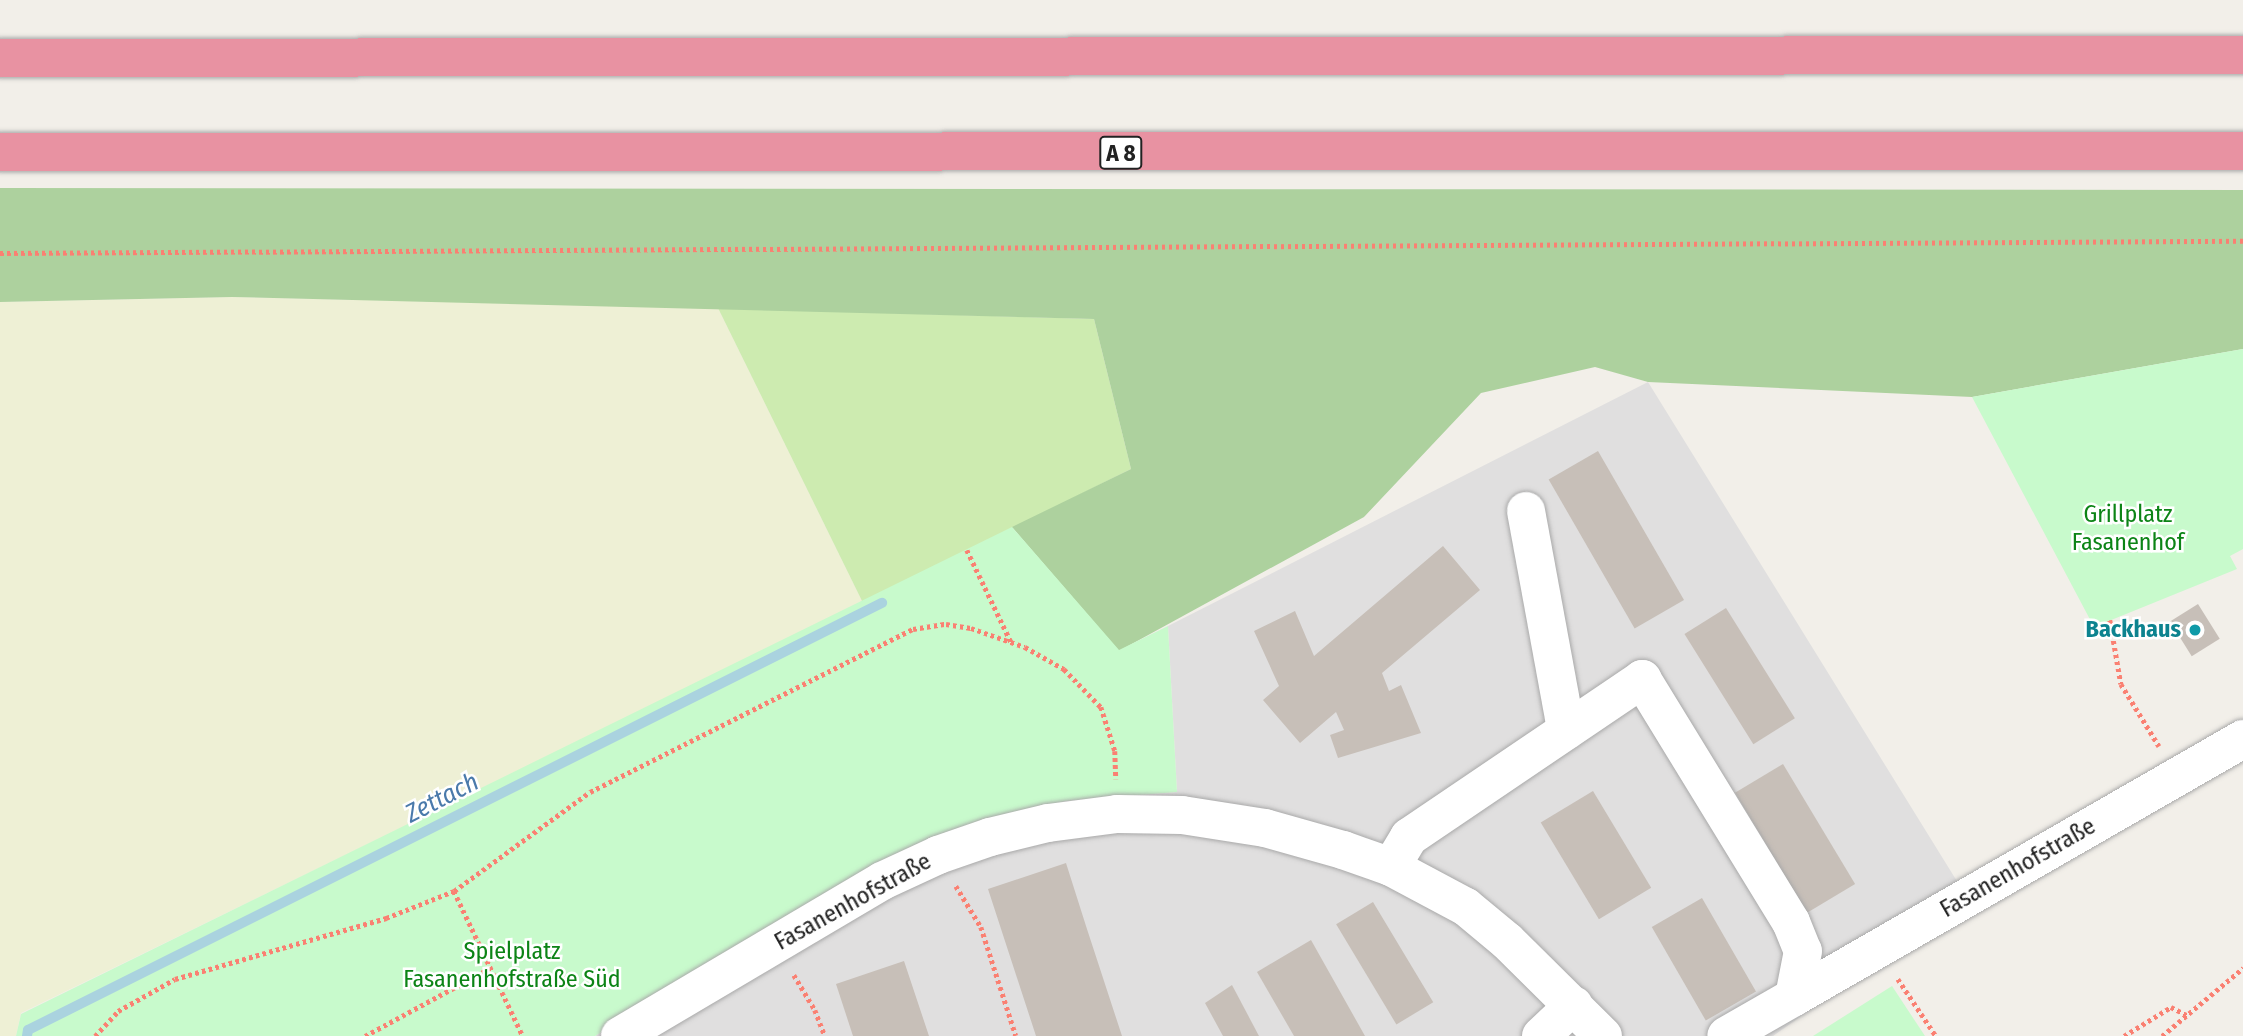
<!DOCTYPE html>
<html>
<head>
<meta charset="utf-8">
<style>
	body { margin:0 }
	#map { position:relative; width:2243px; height:1036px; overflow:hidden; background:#f2efe9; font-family:"Fira Sans Condensed",sans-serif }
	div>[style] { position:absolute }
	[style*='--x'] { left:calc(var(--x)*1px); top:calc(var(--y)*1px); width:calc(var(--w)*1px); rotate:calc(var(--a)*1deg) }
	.residential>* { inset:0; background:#e0dfdf }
	.farmland>* { inset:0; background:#eef0d5 }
	.grass>* { inset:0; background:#cdebb0 }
	.forest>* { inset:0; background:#add19e }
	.park>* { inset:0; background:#c8facc }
	.stream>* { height:10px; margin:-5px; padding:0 5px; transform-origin:5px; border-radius:5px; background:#aad3df }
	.building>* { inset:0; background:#c7bfb8; transform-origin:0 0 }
	.path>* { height:4.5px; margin-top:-2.25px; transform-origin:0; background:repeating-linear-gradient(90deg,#fa8072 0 3.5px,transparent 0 7px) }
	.roads { filter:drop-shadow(0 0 2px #a9a9a9) drop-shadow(0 0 2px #a9a9a9) }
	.minor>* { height:38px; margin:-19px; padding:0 19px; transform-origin:19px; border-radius:19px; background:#fff }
	.highway>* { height:38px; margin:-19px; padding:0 19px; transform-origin:19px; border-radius:19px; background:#e892a2 }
	.dots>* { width:19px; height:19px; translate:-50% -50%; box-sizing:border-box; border:4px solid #fff; border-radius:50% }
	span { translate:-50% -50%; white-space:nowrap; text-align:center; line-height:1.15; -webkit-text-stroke:5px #fff; paint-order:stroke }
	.shield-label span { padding:2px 5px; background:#fff; border:2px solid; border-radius:5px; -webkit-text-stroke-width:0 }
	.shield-label { font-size:23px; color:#222; font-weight:700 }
	.park-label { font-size:24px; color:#0c8416 }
	.culture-label { font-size:24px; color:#0d838f; font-weight:700 }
	.right { translate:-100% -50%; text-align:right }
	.street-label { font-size:24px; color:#222 }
	.water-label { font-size:26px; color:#4a7aab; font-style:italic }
</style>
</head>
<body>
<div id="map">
	<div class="residential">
		<i style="clip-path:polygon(1648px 382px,1968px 899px,1773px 1036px,595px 1036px,892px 859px,1065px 801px,1177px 792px,1168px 626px)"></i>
	</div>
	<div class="farmland">
		<i style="clip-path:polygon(232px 297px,718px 308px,863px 603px,21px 1013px,16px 1036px,0 1036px,0 302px)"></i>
	</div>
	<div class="grass">
		<i style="clip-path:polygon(718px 308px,1094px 319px,1131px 469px,863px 603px)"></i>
	</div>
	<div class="forest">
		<i style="clip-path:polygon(0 188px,2243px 190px,2243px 349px,1972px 397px,1648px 382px,1595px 367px,1481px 393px,1364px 517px,1119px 651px,1012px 527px,1131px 469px,1094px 319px,232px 297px,0 302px)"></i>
	</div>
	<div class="park">
		<i style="clip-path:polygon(2243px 349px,2243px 549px,2230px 556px,2237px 569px,2094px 627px,1972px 397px)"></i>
		<i style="clip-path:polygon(1012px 527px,1119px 650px,1168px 626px,1177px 792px,1065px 801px,892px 859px,595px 1036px,16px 1036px,21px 1014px)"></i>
		<i style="clip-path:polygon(1892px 986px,1925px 1036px,1813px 1036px)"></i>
	</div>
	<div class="stream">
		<i style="--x:27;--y:1036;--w:6;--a:-81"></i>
		<i style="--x:28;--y:1030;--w:955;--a:-26.57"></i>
	</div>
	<div class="building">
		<i style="left:1598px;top:451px;width:172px;height:57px;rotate:60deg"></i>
		<i style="clip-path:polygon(1443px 546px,1480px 590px,1382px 673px,1389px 691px,1401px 685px,1421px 733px,1338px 758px,1330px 735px,1344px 730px,1336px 712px,1300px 743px,1263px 700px,1279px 686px,1254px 631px,1295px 611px,1314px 656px)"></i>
		<i style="left:2198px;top:604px;width:41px;height:33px;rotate:58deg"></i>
		<i style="left:1726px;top:608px;width:130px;height:49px;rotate:58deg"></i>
		<i style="left:1783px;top:764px;width:140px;height:56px;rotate:59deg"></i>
		<i style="left:1593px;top:791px;width:113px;height:61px;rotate:59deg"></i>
		<i style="clip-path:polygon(1066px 863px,1086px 926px,1122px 1036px,1036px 1036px,988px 889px)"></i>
		<i style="left:1702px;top:898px;width:108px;height:58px;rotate:60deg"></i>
		<i style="left:1373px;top:902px;width:117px;height:43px;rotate:59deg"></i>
		<i style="clip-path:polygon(1311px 940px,1365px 1036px,1294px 1036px,1257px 972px)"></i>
		<i style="clip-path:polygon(904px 961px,929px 1036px,853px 1036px,836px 984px)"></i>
		<i style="clip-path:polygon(1232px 985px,1259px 1036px,1223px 1036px,1205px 1003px)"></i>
	</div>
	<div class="path">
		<i style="--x:0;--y:253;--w:2243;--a:-0.31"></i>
		<i style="--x:967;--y:550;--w:102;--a:64.4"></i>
		<i style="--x:2110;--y:620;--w:65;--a:80.2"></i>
		<i style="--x:2121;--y:684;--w:73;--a:58.5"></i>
		<i style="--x:956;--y:886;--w:48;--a:58.6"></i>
		<i style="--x:981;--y:927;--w:114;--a:72.2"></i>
		<i style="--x:454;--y:891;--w:161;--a:64.6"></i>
		<i style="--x:794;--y:975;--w:41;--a:59"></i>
		<i style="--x:815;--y:1010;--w:28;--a:69"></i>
		<i style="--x:1898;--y:979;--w:69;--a:56.3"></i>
		<i style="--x:95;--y:1036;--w:34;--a:-47"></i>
		<i style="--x:118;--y:1011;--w:65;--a:-29.3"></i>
		<i style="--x:175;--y:979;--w:220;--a:-16.1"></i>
		<i style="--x:386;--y:918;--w:73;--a:-21.7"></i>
		<i style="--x:454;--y:891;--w:168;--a:-36.1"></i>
		<i style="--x:590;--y:792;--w:362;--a:-26.8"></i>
		<i style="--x:913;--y:629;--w:33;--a:-9"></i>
		<i style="--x:946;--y:624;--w:25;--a:9"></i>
		<i style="--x:971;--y:628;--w:57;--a:19.4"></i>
		<i style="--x:1025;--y:647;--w:45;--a:29.4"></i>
		<i style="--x:1064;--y:669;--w:53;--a:45.8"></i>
		<i style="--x:1101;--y:707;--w:46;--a:72.3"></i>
		<i style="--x:1115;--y:751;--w:28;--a:88"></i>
		<i style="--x:365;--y:1036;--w:142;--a:-28.5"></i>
		<i style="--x:2124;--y:1036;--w:55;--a:-31.7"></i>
		<i style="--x:2171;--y:1007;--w:18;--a:27"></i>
		<i style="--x:2162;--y:1036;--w:106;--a:-40"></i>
	</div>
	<div class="roads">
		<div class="minor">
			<i style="--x:1526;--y:511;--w:223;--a:79.6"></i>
			<i style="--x:1391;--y:867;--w:35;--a:-59"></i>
			<i style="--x:1409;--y:837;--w:282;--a:-34.1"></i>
			<i style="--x:1642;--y:679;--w:285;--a:58.5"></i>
			<i style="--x:1791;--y:922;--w:31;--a:68"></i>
			<i style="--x:1803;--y:951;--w:47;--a:101.1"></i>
			<i style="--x:1794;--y:997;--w:78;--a:150.2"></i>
			<i style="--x:1794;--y:997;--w:518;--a:-29.88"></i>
			<i style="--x:620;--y:1036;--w:304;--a:-30.6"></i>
			<i style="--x:882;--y:881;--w:62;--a:-24.9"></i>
			<i style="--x:938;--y:855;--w:55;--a:-19.1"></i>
			<i style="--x:990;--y:837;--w:60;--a:-13.6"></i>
			<i style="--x:1048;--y:823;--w:70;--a:-7.4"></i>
			<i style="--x:1117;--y:814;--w:65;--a:0.9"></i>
			<i style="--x:1182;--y:815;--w:84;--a:8.9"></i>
			<i style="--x:1265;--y:828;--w:81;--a:15.8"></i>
			<i style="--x:1343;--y:850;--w:51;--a:19.5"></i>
			<i style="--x:1391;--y:867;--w:85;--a:28.1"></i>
			<i style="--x:1466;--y:907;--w:53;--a:39.7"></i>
			<i style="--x:1507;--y:941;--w:135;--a:44.7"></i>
			<i style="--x:1541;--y:1036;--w:45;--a:-43.2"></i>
		</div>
		<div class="highway">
			<i style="--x:0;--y:58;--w:2243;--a:-0.08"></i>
			<i style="--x:0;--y:152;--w:2243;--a:-0.03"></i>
		</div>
	</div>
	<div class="dots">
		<i style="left:2195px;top:630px;background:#0f9aa8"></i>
	</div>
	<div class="shield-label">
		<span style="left:1121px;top:153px">A 8</span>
	</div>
	<div class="park-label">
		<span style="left:2128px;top:529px">Grillplatz<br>Fasanenhof</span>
		<span style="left:512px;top:966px">Spielplatz<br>Fasanenhofstraße Süd</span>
	</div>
	<div class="culture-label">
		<span class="right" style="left:2181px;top:630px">Backhaus</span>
	</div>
	<div class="street-label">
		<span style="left:2018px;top:868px;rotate:-30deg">Fasanenhofstraße</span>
		<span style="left:853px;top:902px;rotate:-29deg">Fasanenhofstraße</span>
	</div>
	<div class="water-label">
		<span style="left:442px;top:798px;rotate:-27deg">Zettach</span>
	</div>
</div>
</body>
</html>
